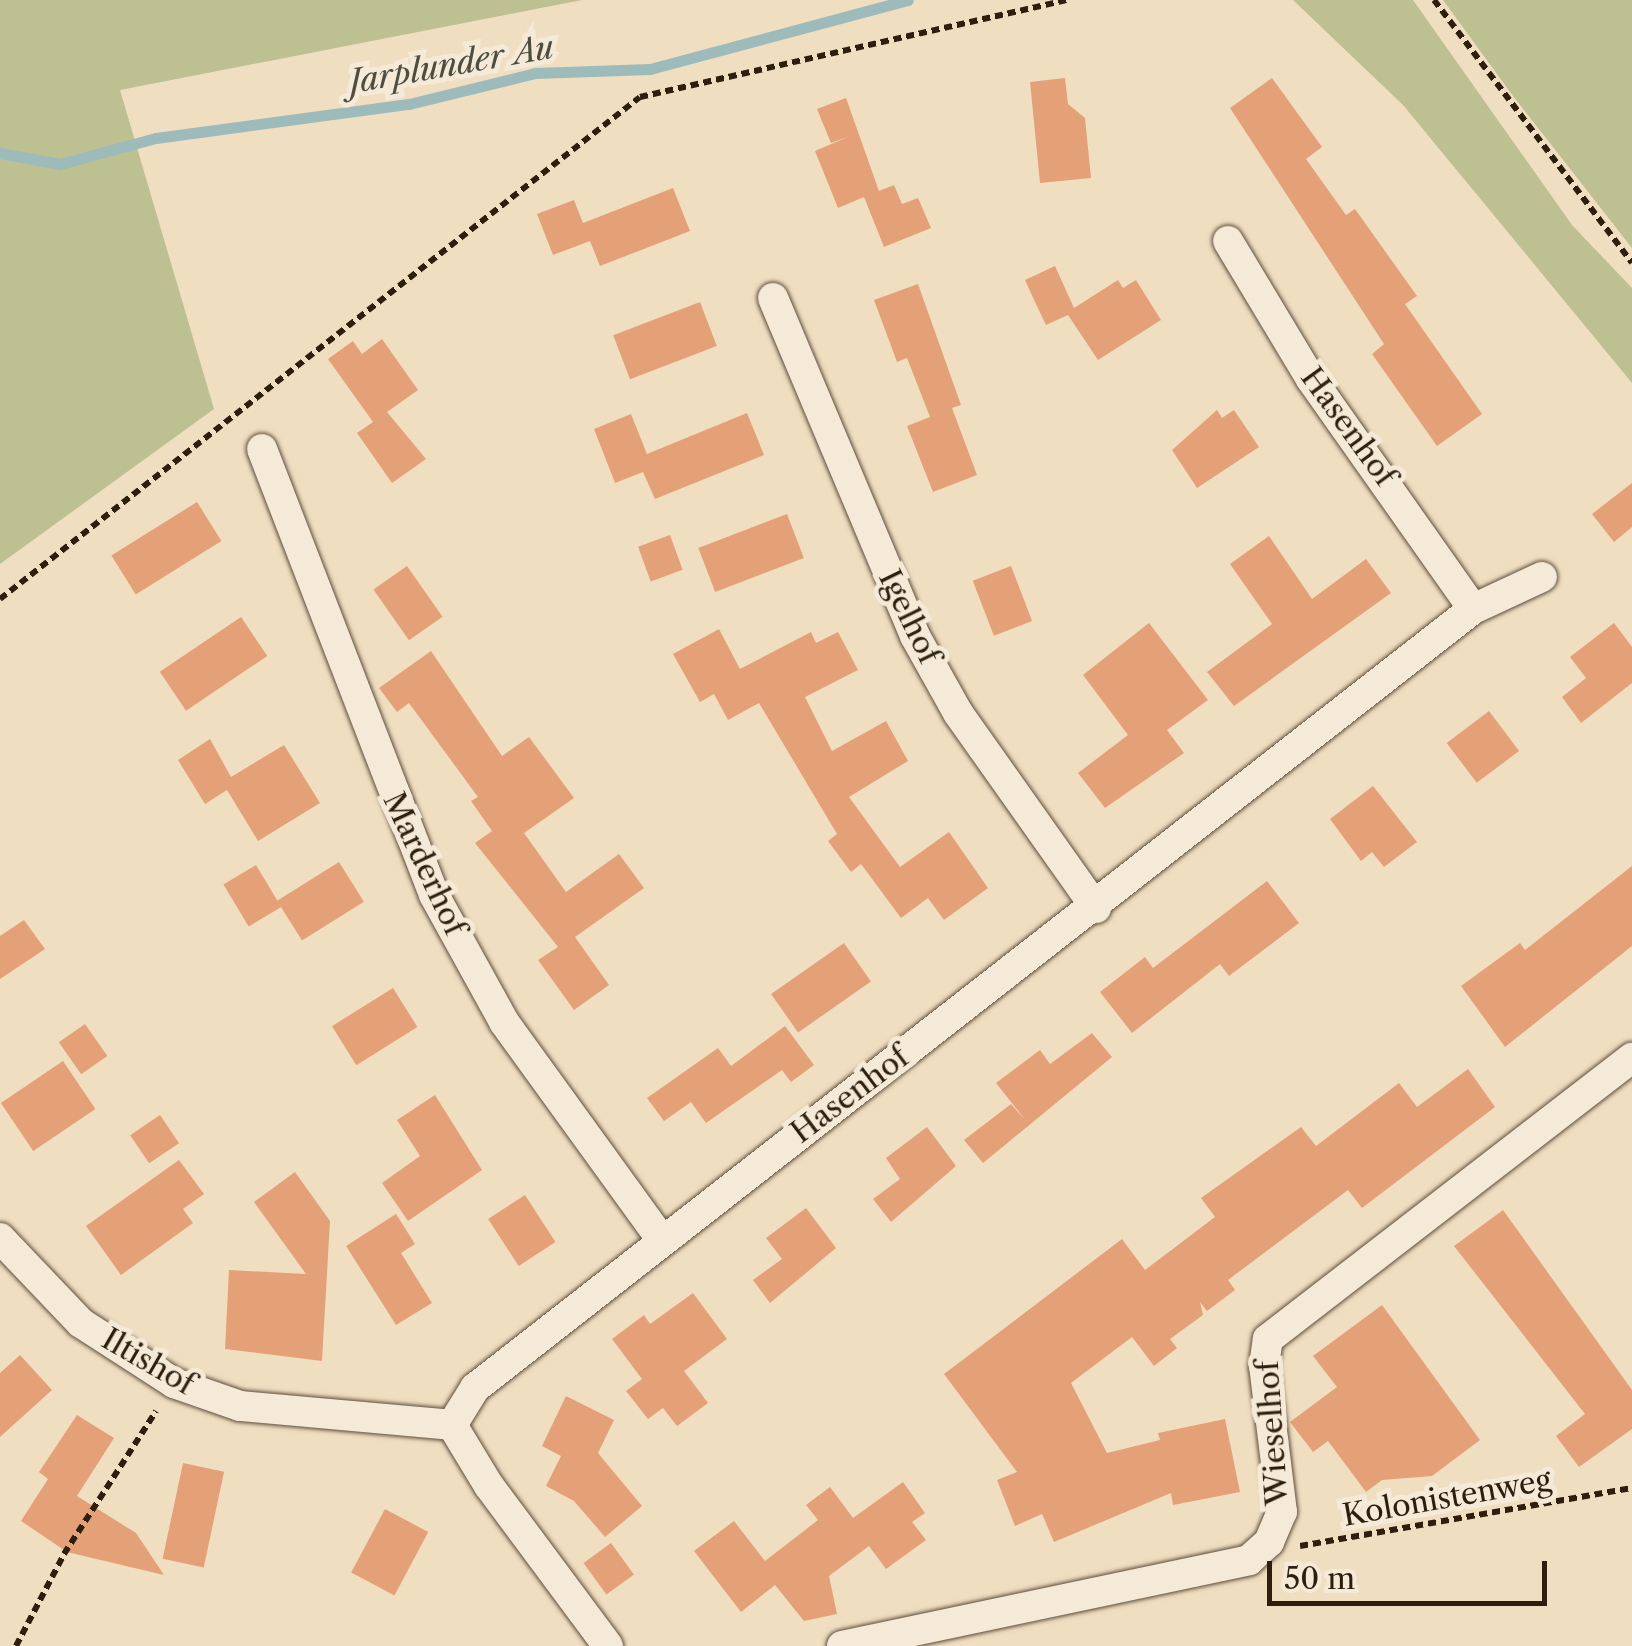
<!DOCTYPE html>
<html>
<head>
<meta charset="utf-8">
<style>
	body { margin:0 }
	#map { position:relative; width:1632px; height:1646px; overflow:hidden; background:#f0dec1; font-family:"Libre Caslon Text",serif }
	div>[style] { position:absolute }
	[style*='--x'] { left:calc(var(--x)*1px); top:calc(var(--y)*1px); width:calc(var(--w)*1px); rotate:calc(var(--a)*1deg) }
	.green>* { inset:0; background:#bdc090 }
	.stream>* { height:11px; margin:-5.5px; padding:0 5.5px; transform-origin:5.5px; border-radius:5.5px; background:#9cbbba }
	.building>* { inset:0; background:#e4a178; transform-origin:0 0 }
	.path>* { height:6px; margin-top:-3px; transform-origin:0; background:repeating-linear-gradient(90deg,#2d1e0d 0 8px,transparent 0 13px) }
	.roads { filter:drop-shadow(0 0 2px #5e4e3a) drop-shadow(0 0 2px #5e4e3a) }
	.minor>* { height:30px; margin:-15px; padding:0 15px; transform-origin:15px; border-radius:15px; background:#f5ead7 }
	span { translate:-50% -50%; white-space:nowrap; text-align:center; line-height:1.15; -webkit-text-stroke:10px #f5ead7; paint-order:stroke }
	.street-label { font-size:30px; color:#2d1e0d }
	.water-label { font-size:32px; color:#4e4d41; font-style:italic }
	.scale { position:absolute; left:1267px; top:1561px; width:280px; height:45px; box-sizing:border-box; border:5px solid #2d1e0d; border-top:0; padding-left:12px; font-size:30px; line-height:35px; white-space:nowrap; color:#2d1e0d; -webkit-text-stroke:8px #f5ead7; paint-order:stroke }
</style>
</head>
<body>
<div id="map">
	<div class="green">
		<i style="clip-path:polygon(0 0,582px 0,120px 90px,214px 409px,0 564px)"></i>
		<i style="clip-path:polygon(1293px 0,1413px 0,1572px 225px,1632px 288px,1632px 383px,1403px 105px)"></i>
		<i style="clip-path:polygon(1443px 0,1632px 0,1632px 248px,1513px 96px)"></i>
	</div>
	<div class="stream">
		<i style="--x:0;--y:153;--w:61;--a:10.4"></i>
		<i style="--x:60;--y:164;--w:99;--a:-15.2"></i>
		<i style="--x:156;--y:138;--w:255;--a:-7.7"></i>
		<i style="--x:409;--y:104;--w:130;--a:-13.8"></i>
		<i style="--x:535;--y:73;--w:115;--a:-2"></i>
		<i style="--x:650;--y:69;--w:267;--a:-15"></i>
	</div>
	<div class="building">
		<i style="clip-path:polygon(1065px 78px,1068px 104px,1085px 118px,1091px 178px,1040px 183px,1030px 82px)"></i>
		<i style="clip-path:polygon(1272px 78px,1322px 147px,1306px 159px,1346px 215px,1355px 209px,1417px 296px,1405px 304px,1482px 414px,1437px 446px,1372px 354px,1384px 344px,1230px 108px)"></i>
		<i style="clip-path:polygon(846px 98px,879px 191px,894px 185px,902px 204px,918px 198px,931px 228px,884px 247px,864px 197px,838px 208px,815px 151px,850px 136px,831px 143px,817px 109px)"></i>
		<i style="clip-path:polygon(673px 188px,690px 231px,600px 266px,590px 241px,553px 255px,537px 214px,574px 200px,583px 223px)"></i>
		<i style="clip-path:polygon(1055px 266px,1074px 308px,1118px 280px,1123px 288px,1136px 280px,1161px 320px,1098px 360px,1068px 315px,1046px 325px,1035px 302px,1025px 280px)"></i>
		<i style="clip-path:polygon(918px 284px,961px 405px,952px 408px,977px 475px,933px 492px,907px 426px,930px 417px,907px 358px,897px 362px,874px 300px)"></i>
		<i style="left:700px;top:302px;width:47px;height:93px;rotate:69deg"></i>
		<i style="clip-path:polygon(382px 339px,418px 390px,387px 412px,426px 459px,392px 483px,357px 433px,373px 422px,328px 359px,353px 341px,362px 354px)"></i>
		<i style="clip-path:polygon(1217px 410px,1222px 418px,1234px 410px,1259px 447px,1197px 488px,1172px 450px)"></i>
		<i style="clip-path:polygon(747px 413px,764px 455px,655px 499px,643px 472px,615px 483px,594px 429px,631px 414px,647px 454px)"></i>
		<i style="clip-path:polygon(1632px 483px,1632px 527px,1614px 542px,1592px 514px)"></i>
		<i style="left:197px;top:502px;width:46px;height:101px;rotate:58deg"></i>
		<i style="left:787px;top:514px;width:47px;height:95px;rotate:69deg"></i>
		<i style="left:670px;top:535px;width:37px;height:34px;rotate:70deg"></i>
		<i style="clip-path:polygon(1269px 536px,1312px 599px,1366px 559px,1391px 593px,1234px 706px,1207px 672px,1272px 624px,1230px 564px)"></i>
		<i style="left:407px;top:566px;width:62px;height:41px;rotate:55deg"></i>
		<i style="left:1011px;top:566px;width:59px;height:41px;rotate:69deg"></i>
		<i style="left:241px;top:617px;width:47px;height:98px;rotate:56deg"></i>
		<i style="clip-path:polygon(1149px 623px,1208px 700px,1167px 730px,1184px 753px,1105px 808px,1078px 773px,1128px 735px,1083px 675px)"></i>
		<i style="clip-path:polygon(1614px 623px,1632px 647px,1632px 683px,1581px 723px,1562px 697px,1586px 678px,1570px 657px)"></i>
		<i style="clip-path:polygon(719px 629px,740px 669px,811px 632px,816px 643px,838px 632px,858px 670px,805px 697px,832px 751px,886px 721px,908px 761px,849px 797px,900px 867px,949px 832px,988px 888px,944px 920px,928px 898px,901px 918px,861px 864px,851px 872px,828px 841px,837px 834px,759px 703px,728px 720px,714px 694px,700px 702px,673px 654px)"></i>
		<i style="clip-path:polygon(431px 651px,502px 756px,529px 737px,574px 798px,524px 833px,566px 892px,619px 854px,644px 888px,575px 937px,609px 985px,574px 1010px,538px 960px,558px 947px,475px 843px,492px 831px,471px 801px,478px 797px,409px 703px,397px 712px,379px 688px)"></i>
		<i style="left:1489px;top:711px;width:50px;height:53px;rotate:53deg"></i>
		<i style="clip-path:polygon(210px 739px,231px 777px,284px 745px,320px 803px,258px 841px,227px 790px,205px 804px,178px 760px)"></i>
		<i style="clip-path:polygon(1373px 786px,1417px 842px,1384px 867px,1372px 852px,1361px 861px,1330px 819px)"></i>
		<i style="left:339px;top:862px;width:47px;height:73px;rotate:58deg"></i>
		<i style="left:256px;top:865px;width:49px;height:38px;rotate:59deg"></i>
		<i style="clip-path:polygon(1632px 866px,1632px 946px,1505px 1047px,1461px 986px,1520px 943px,1525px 950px)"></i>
		<i style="clip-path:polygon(1267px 881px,1299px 923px,1229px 976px,1220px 964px,1132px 1033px,1100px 992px,1145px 957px,1153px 968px)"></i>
		<i style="clip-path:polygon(24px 920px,45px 949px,0 979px,0 936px)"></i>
		<i style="left:844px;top:943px;width:47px;height:89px;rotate:55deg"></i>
		<i style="left:393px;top:988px;width:46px;height:72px;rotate:58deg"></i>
		<i style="left:85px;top:1024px;width:39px;height:32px;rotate:55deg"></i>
		<i style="clip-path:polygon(785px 1026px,814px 1065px,791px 1082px,782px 1070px,706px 1123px,691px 1102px,664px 1121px,647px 1098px,718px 1048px,731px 1066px)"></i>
		<i style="clip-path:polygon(1092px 1033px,1112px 1057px,983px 1163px,964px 1140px,1011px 1104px,1026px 1121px,996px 1083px,1040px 1050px,1050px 1064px)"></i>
		<i style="left:63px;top:1061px;width:58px;height:75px;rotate:56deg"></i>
		<i style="clip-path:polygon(1468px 1069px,1495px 1107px,1362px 1208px,1348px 1190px,1228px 1280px,1235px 1290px,1207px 1311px,1200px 1302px,1203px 1315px,1170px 1339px,1177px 1348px,1154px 1366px,1132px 1337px,1071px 1383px,1107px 1453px,1160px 1440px,1158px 1433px,1225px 1419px,1240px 1492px,1173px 1505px,1171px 1493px,1054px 1542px,1042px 1514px,1015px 1526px,997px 1480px,1017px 1472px,944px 1374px,1122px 1239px,1145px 1270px,1215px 1217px,1201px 1198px,1301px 1127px,1316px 1146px,1399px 1083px,1417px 1107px)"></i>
		<i style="clip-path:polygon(435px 1095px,482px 1170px,408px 1221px,382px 1183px,420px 1156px,397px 1120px)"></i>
		<i style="left:160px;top:1115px;width:34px;height:36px;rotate:56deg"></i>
		<i style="clip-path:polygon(927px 1127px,956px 1166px,891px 1222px,873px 1199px,900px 1179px,886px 1158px)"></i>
		<i style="clip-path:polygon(179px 1160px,204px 1194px,183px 1209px,193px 1223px,121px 1275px,86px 1226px)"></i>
		<i style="clip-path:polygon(295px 1172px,330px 1221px,322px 1361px,225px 1349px,229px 1270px,306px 1274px,254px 1202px)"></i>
		<i style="left:525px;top:1195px;width:56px;height:44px;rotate:57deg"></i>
		<i style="clip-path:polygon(806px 1208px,836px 1248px,770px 1303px,753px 1280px,782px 1259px,766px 1238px)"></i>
		<i style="clip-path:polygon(1503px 1210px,1632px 1390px,1632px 1429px,1579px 1467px,1556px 1436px,1585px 1414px,1454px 1246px)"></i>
		<i style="clip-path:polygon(396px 1214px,415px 1244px,401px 1253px,432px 1303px,396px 1325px,346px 1246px)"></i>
		<i style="clip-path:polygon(693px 1293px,727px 1339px,684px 1371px,708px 1403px,677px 1426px,663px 1408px,648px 1419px,626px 1391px,642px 1379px,612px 1339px,644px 1315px,650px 1324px)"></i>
		<i style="clip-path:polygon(1382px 1305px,1480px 1440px,1432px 1476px,1382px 1480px,1366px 1492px,1328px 1441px,1313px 1452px,1290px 1422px,1337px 1387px,1313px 1356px)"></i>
		<i style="clip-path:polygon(20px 1355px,52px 1390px,0 1437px,0 1373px)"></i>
		<i style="clip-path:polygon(566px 1396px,614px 1420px,598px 1453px,642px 1506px,605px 1537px,574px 1501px,546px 1486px,561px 1456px,542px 1446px)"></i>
		<i style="clip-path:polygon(77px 1415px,114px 1438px,77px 1496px,136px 1533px,164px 1575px,67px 1552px,21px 1521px,48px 1479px,39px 1472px)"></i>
		<i style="left:183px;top:1463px;width:42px;height:98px;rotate:12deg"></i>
		<i style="clip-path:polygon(903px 1482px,925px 1513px,912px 1522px,926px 1540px,886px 1569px,869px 1546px,829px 1576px,837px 1614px,804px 1621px,775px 1585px,741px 1612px,694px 1551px,734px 1521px,765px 1561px,818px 1520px,806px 1505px,830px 1487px,853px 1518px)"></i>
		<i style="left:385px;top:1509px;width:49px;height:72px;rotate:28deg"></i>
		<i style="left:611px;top:1543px;width:39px;height:34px;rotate:54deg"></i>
	</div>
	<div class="path">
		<i style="--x:1434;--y:0;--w:329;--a:53"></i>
		<i style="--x:0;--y:599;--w:813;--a:-38.11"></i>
		<i style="--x:640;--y:97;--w:437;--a:-12.8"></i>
		<i style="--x:1300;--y:1546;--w:337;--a:-9.9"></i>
		<i style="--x:16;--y:1646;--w:104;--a:-62.4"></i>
		<i style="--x:64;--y:1554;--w:170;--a:-57.2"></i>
	</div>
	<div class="roads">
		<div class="minor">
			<i style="--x:1228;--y:241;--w:161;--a:59"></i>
			<i style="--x:1311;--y:379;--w:281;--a:54.8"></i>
			<i style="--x:773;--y:298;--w:367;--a:67.2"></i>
			<i style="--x:915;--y:636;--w:88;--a:60.8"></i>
			<i style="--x:958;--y:713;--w:239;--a:54.7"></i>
			<i style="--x:262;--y:449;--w:478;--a:68.9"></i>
			<i style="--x:434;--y:895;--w:145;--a:61.1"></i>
			<i style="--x:504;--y:1022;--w:268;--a:54.1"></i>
			<i style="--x:0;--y:1238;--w:117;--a:46.4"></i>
			<i style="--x:81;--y:1323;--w:111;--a:32.8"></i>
			<i style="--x:174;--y:1383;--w:70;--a:19.2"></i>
			<i style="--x:240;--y:1406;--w:213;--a:5.1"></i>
			<i style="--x:608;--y:1646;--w:199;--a:-126.6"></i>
			<i style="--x:489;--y:1486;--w:71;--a:-121.2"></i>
			<i style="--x:452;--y:1425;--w:44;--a:-58.1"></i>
			<i style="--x:475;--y:1388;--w:1266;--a:-37.97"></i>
			<i style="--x:1473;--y:609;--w:76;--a:-24.9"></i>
			<i style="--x:842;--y:1646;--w:416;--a:-11.9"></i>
			<i style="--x:1249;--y:1560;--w:27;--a:-42"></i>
			<i style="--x:1269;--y:1542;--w:33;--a:-67"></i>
			<i style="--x:1282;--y:1512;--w:147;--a:-97"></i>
			<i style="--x:1264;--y:1366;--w:27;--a:-82"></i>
			<i style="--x:1268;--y:1339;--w:460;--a:-37.7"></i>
		</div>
	</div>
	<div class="street-label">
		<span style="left:1348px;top:427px;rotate:54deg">Hasenhof</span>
		<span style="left:909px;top:617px;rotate:64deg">Igelhof</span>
		<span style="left:424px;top:864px;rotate:65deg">Marderhof</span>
		<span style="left:850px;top:1095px;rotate:-37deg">Hasenhof</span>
		<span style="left:148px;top:1362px;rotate:30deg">Iltishof</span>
		<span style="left:1273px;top:1433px;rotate:-94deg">Wieselhof</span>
		<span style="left:1447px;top:1498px;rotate:-10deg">Kolonistenweg</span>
	</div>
	<div class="water-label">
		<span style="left:451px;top:65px;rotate:-10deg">Jarplunder Au</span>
	</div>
	<div class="scale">50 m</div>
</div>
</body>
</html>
